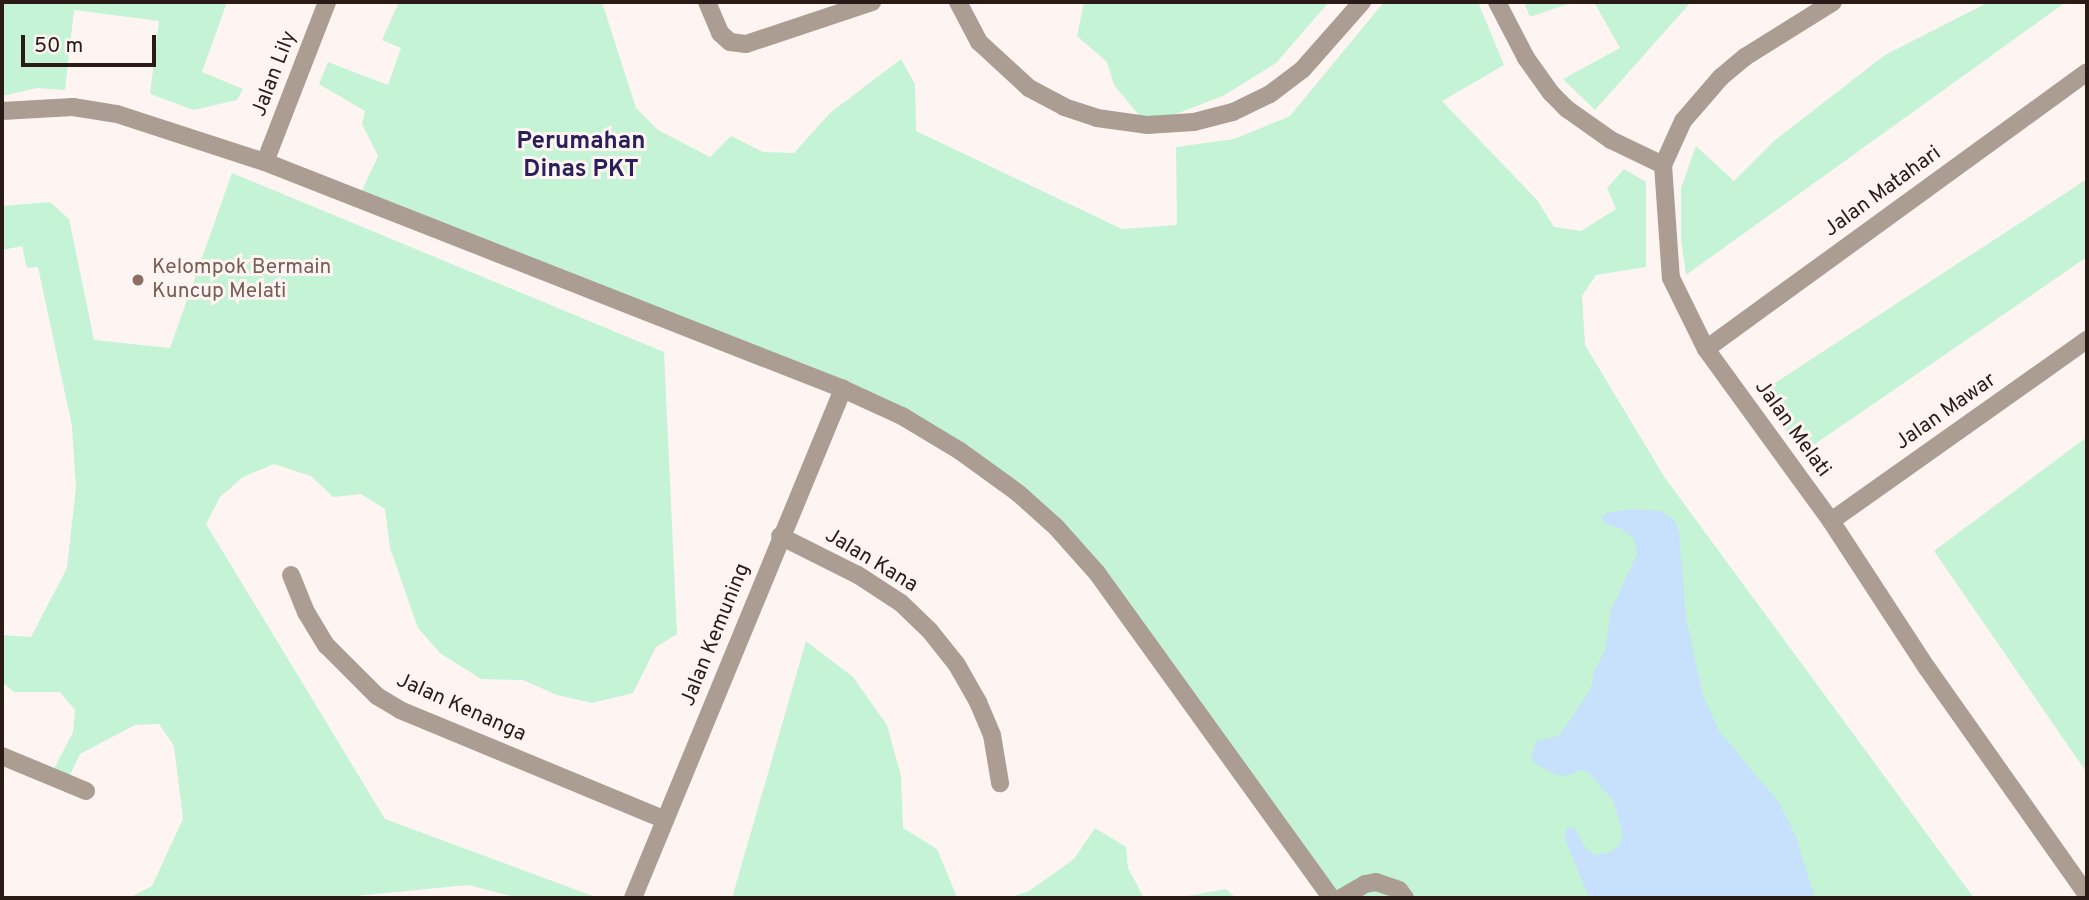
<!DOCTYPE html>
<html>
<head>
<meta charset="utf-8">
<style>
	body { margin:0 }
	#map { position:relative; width:2089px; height:900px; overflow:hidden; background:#fef5f3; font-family:Overpass,sans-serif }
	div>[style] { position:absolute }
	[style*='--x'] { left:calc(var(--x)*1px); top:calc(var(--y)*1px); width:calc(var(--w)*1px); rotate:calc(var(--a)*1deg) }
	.green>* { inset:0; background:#c4f3d5 }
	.water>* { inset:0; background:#c7e0fb }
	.street>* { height:18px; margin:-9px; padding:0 9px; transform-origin:9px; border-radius:9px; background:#ac9d93 }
	.dots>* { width:19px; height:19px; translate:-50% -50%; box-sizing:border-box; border:4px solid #fef5f3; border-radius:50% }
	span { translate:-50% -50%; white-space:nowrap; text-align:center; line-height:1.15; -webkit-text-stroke:6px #fef5f3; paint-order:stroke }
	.street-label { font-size:21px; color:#2a1b16 }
	.education-label { font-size:21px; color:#785e54 }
	.left { translate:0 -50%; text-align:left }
	.quarter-label { font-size:24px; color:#291f59; font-weight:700 }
	.frame { position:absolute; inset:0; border:4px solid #2a1b16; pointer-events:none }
	.scale { position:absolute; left:21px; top:35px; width:135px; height:32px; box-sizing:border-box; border:4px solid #2a1b16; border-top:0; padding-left:9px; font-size:21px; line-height:24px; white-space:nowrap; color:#2a1b16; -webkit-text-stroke:5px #fef5f3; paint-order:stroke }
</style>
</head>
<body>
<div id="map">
	<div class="green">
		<i style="clip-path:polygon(2px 2px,227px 2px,202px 72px,243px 89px,237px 100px,194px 110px,150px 94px,159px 21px,74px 10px,65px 90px,37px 88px,2px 96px)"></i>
		<i style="clip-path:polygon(399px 2px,602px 2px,636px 108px,658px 130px,710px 157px,731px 136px,763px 152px,794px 153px,830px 113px,901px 59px,915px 84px,916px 131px,1122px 229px,1177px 225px,1176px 147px,1234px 139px,1290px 116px,1384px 2px,1478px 2px,1504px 65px,1442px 101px,1537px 200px,1554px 227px,1581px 231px,1616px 209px,1607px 188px,1624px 169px,1646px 182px,1646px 267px,1596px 275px,1582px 296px,1585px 345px,1665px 478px,1974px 898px,1335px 898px,1058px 525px,956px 442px,361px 193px,378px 156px,362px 124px,365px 111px,319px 84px,328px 62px,388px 85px,401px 48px,382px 40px)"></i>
		<i style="clip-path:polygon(1084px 2px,1329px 2px,1276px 63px,1223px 96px,1147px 125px,1114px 85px,1107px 62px,1077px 36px)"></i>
		<i style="clip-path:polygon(1524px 2px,1574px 2px,1530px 17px)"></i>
		<i style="clip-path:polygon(1594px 2px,1691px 2px,1595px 110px,1563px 79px,1620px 48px)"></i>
		<i style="clip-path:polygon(1989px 2px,2066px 2px,1686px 275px,1681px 239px,1681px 188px,1696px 146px,1734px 181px,1775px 140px,1885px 55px)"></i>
		<i style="clip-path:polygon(232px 173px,664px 352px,677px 634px,656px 647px,633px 693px,592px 703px,557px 695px,523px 680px,481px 679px,440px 653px,418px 628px,390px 548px,385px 509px,361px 494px,333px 497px,311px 476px,274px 464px,243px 477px,220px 497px,206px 524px,385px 819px,598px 898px,519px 898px,468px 885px,335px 898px,129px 898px,152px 886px,183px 819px,174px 746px,159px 724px,135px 725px,80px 754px,70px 775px,56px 774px,54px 769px,73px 732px,75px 710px,60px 692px,14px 692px,2px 682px,2px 635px,31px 637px,67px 568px,76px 487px,72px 426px,38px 267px,27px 268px,22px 246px,2px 250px,2px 206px,50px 202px,69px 219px,94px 340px,170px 348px)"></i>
		<i style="clip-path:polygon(2087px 179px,2087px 257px,1802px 453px,1758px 394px)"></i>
		<i style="clip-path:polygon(2087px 437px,2087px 773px,1934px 551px)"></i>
		<i style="clip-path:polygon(806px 641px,853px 677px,887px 725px,901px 776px,903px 828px,937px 849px,957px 897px,964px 898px,732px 898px)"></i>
		<i style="clip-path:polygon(1095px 828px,1126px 847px,1128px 868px,1144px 898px,1007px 898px,1029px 891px,1074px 859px)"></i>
		<i style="clip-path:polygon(1226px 889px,1236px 898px,1176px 898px)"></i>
	</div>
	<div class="water">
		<i style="clip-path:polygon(1634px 509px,1661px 511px,1675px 521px,1679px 531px,1686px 619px,1703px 695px,1719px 731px,1780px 804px,1796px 837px,1815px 898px,1594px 898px,1588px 895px,1565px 839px,1566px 830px,1568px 827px,1575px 829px,1586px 849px,1595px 855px,1611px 852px,1620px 844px,1623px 835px,1614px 802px,1588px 772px,1582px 770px,1566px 776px,1557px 775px,1534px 763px,1531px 757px,1537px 741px,1559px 736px,1591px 689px,1594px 671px,1605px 651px,1611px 610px,1637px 554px,1634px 539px,1622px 529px,1604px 523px,1601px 517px,1606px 513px)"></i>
	</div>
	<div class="street">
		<i style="--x:707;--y:2;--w:34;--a:67"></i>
		<i style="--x:720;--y:33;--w:13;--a:42"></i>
		<i style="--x:730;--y:42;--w:16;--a:7"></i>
		<i style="--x:746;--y:44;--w:133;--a:-18.4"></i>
		<i style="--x:958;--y:2;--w:45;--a:62.3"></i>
		<i style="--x:979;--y:42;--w:68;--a:42.6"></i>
		<i style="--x:1029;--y:88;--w:40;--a:28"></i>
		<i style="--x:1064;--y:107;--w:35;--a:18"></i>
		<i style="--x:1097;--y:118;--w:50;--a:8"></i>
		<i style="--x:1147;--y:125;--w:47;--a:-3.7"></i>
		<i style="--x:1194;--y:122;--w:40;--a:-14.4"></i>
		<i style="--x:1233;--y:112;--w:41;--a:-25.9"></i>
		<i style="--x:1270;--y:94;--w:40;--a:-37"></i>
		<i style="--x:1302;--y:70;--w:91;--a:-48.6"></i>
		<i style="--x:1497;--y:2;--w:63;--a:62.6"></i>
		<i style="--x:1526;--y:58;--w:43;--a:54.5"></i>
		<i style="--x:1551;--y:93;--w:23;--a:45"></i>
		<i style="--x:1567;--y:109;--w:54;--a:35.2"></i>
		<i style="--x:1611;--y:140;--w:58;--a:25.7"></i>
		<i style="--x:1833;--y:2;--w:104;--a:148"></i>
		<i style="--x:1745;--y:57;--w:31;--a:140"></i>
		<i style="--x:1721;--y:77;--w:58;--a:130.8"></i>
		<i style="--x:1683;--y:121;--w:48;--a:114.4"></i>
		<i style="--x:1663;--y:165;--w:113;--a:86"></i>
		<i style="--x:1671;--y:278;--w:79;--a:63.8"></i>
		<i style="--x:1706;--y:349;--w:213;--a:54"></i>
		<i style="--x:1831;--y:521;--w:176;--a:56.9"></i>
		<i style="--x:1927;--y:668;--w:278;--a:54.8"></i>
		<i style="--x:2;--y:111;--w:71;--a:-3.2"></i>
		<i style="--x:73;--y:107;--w:45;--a:9"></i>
		<i style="--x:117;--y:114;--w:156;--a:18"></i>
		<i style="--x:265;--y:162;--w:621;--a:21.44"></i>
		<i style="--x:843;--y:389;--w:65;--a:24.6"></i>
		<i style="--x:902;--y:416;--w:68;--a:31.1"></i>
		<i style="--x:960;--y:451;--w:72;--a:35.9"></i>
		<i style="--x:1018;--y:493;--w:51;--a:41.8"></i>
		<i style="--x:1056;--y:527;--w:62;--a:48.3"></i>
		<i style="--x:1097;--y:573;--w:400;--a:54.2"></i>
		<i style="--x:265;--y:162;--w:172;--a:-68.8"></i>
		<i style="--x:1706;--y:349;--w:471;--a:-36"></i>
		<i style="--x:1831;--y:521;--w:314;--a:-35.3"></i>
		<i style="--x:780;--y:536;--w:87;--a:26.6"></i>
		<i style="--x:858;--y:575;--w:51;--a:33.1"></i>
		<i style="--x:901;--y:603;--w:40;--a:44"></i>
		<i style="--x:930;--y:631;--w:43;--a:51.5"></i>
		<i style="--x:957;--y:665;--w:43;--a:60.4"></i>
		<i style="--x:978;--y:702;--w:36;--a:67"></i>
		<i style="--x:992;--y:735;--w:49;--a:80.5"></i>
		<i style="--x:291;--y:575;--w:40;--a:68"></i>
		<i style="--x:306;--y:612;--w:39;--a:59"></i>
		<i style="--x:326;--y:645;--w:72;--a:45"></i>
		<i style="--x:377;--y:696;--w:27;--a:31"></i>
		<i style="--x:400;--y:710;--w:287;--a:22.5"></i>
		<i style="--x:2;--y:756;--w:91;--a:22.6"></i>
		<i style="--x:633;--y:898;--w:551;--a:-67.58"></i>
		<i style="--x:1341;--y:898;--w:28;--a:-30"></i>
		<i style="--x:1365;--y:884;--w:11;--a:-10"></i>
		<i style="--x:1376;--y:882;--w:24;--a:19"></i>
		<i style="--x:1399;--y:890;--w:10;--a:53"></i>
	</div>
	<div class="dots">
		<i style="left:138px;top:280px;background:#8d6e63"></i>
	</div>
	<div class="street-label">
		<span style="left:275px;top:74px;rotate:-69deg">Jalan Lily</span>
		<span style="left:1883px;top:192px;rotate:-36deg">Jalan Matahari</span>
		<span style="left:1946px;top:412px;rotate:-35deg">Jalan Mawar</span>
		<span style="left:1792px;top:429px;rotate:54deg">Jalan Melati</span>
		<span style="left:871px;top:561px;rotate:31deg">Jalan Kana</span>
		<span style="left:716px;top:635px;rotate:-68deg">Jalan Kemuning</span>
		<span style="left:461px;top:708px;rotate:24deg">Jalan Kenanga</span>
	</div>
	<div class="education-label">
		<span class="left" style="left:152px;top:280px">Kelompok Bermain<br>Kuncup Melati</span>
	</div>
	<div class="quarter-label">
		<span style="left:581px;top:157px">Perumahan<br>Dinas PKT</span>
	</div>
	<div class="frame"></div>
	<div class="scale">50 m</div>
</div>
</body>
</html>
